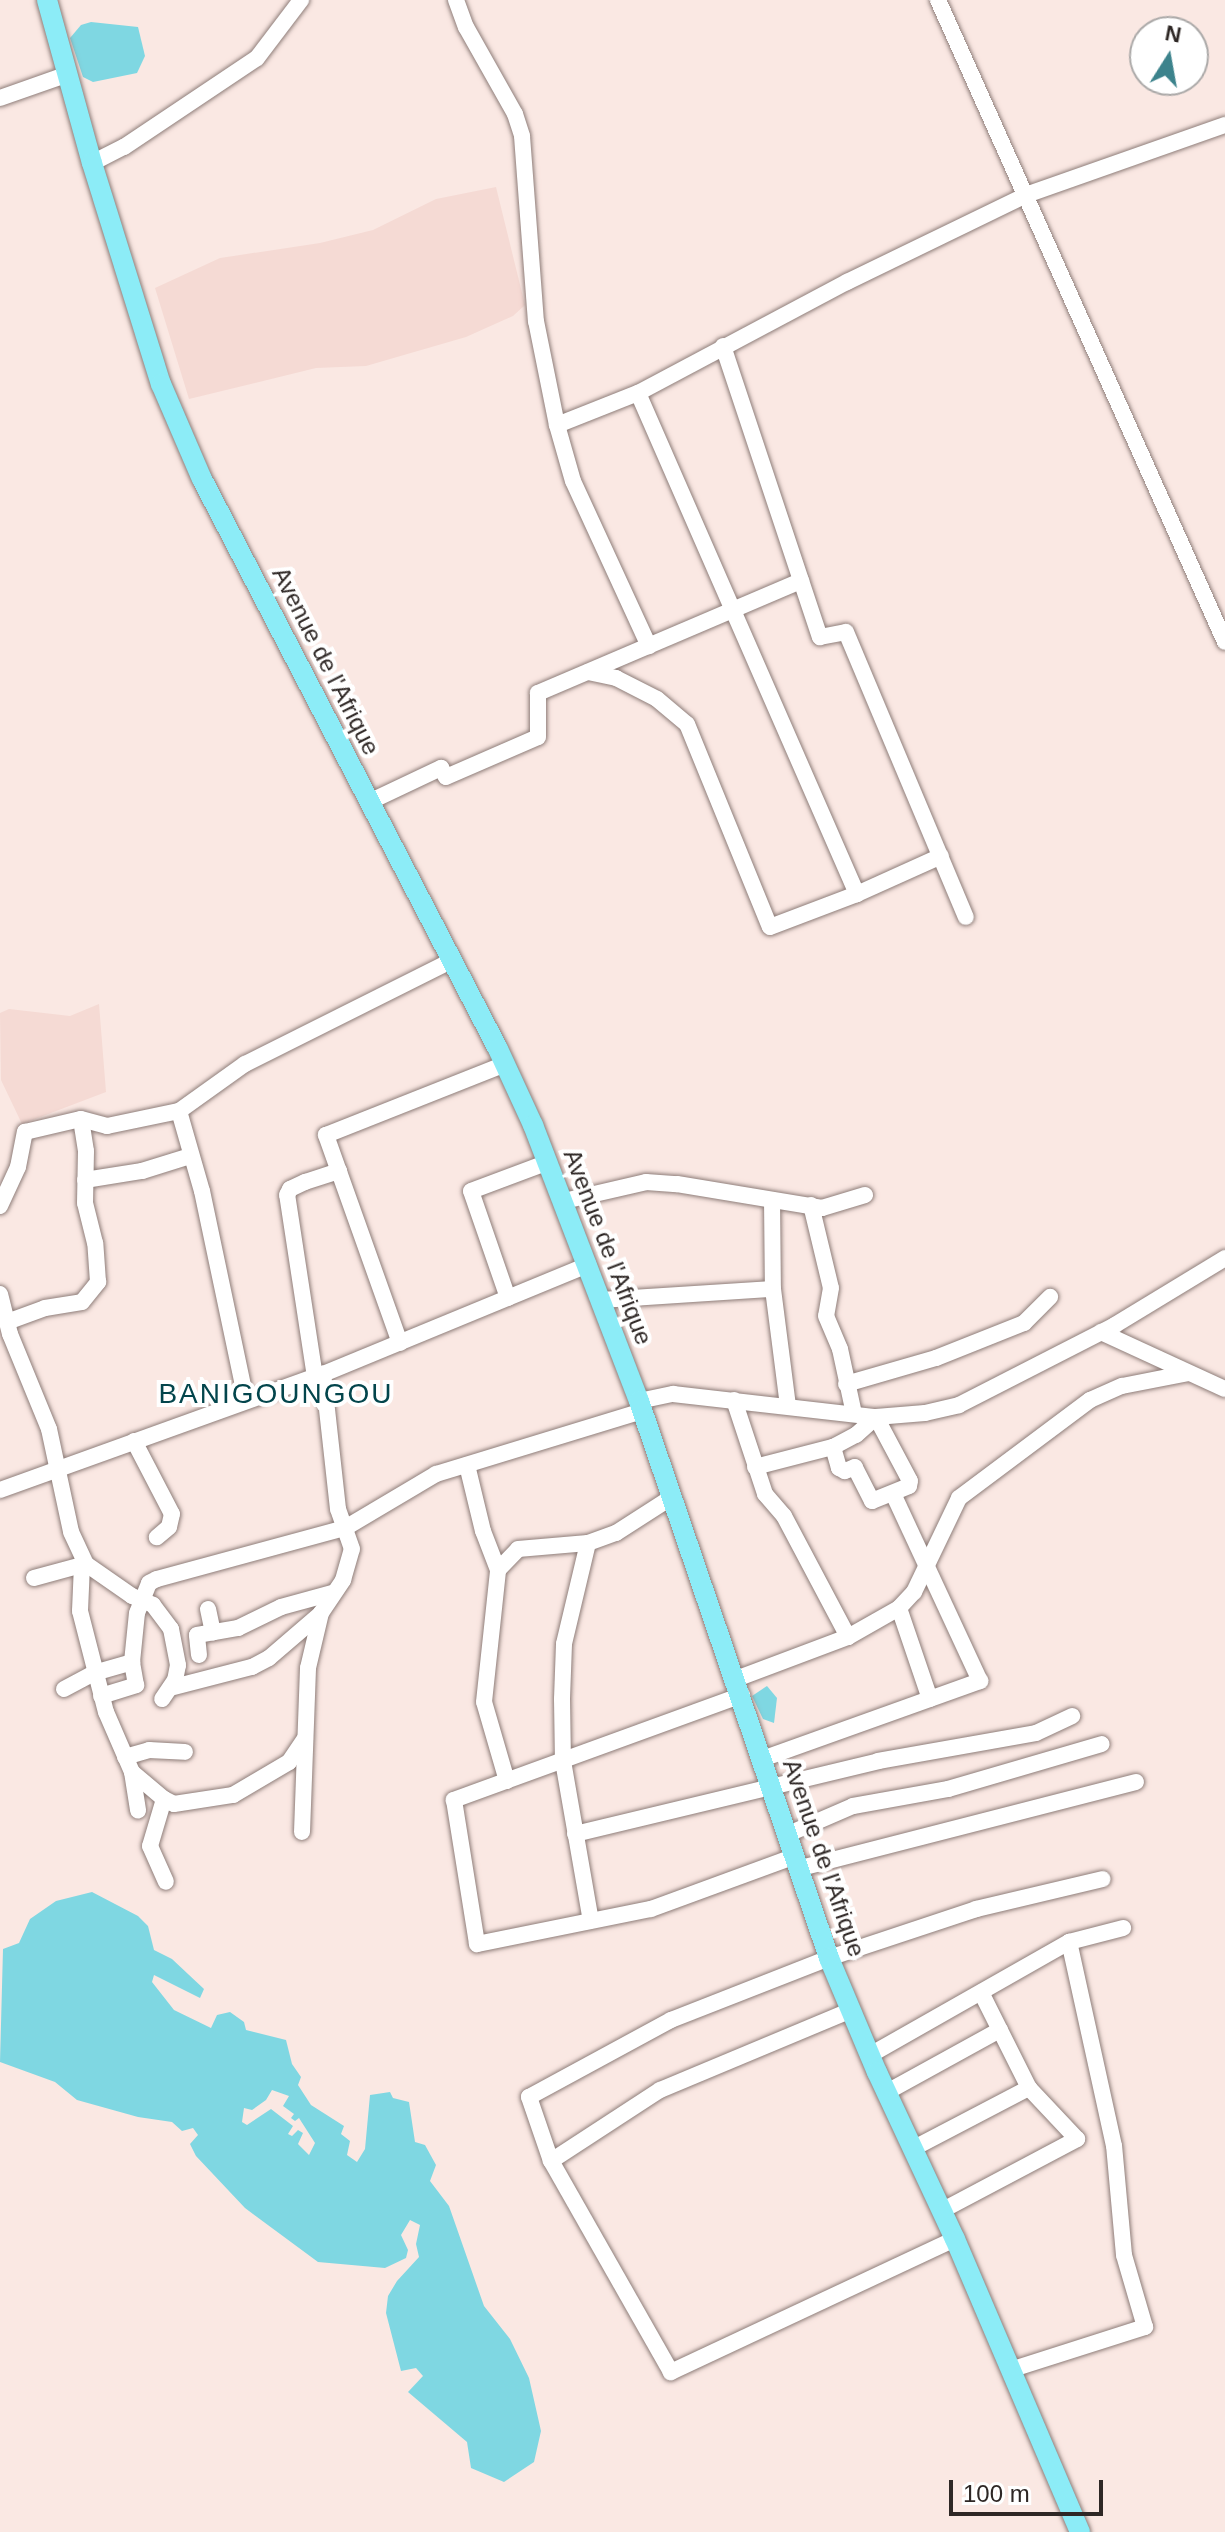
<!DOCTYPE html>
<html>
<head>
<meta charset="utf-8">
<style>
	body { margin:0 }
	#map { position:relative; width:1225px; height:2532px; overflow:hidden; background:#fae8e3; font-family:Arial,sans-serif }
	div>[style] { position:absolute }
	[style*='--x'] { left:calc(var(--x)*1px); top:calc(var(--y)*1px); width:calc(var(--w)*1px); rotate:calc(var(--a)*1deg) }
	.built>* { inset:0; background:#f5dad4 }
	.water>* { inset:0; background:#7fd7e2 }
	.roads { filter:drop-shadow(0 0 2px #8e7d79) drop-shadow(0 0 2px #8e7d79) }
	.minor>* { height:16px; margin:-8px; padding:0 8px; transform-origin:8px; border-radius:8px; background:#fff }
	.major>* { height:20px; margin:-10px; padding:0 10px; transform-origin:10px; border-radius:10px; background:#8cecf7 }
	span { translate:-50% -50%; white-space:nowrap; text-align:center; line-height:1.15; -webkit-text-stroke:8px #fff; paint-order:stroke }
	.street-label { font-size:24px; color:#2e2725 }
	.quarter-label { font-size:28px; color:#03454c; letter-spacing:2px }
	.north { position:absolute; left:1129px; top:16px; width:80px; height:80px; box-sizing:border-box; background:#fff; border:2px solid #aba9a8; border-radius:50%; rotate:11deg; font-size:22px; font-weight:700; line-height:32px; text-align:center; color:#2e2725 }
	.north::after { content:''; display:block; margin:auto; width:28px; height:36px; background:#3c838c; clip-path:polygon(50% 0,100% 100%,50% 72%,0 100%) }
	.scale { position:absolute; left:949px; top:2480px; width:154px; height:36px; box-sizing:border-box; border:4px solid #2e2725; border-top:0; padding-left:10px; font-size:24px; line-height:28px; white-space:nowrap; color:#2e2725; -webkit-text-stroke:6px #fff; paint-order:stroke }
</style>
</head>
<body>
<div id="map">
	<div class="built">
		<i style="clip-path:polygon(496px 187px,525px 305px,513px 316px,466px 337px,366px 366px,316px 368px,189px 399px,155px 288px,220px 258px,320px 243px,373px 230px,436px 199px)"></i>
		<i style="clip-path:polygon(99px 1004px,106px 1092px,22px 1124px,1px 1080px,0 1013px,9px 1009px,70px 1016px)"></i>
	</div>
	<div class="water">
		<i style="clip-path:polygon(91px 22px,138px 27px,145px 56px,137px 73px,93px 82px,83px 77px,70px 38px,81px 25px)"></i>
		<i style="clip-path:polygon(767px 1686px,777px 1698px,774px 1723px,763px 1719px,752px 1696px)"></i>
		<i style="clip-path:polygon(evenodd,92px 1892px,138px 1916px,148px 1926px,154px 1950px,172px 1959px,204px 1989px,200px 1998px,154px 1975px,152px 1982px,174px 2010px,211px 2028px,217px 2015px,230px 2012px,244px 2022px,246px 2030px,286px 2040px,292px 2064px,301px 2077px,298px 2085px,311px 2105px,344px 2126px,341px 2134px,350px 2141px,347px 2155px,357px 2162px,365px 2149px,370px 2095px,390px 2092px,393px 2098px,409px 2102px,415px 2142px,425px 2145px,436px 2165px,430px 2181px,449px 2206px,484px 2306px,510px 2339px,529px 2378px,541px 2431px,534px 2462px,504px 2482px,471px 2468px,467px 2442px,408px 2392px,423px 2376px,416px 2368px,401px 2371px,386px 2313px,388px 2296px,397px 2281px,419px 2257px,416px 2244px,420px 2225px,410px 2220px,401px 2235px,408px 2250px,406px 2258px,385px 2268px,318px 2262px,245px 2208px,196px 2156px,190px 2144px,198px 2135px,193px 2128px,182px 2131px,172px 2122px,138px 2117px,77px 2100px,55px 2082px,0 2062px,3px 1949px,19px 1943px,30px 1919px,56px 1901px,92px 1892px,272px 2090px,289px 2096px,283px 2106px,294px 2114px,291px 2118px,295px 2121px,299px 2118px,315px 2143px,309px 2155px,298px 2144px,303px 2133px,298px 2130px,292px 2136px,288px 2134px,293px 2126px,271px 2109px,247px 2125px,242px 2122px,244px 2108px,252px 2110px,266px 2100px,272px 2090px)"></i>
	</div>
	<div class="roads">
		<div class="minor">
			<i style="--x:456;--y:0;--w:29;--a:70"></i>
			<i style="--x:466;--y:27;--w:100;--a:60.6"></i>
			<i style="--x:515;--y:114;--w:23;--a:72"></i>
			<i style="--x:522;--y:136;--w:186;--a:85.7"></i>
			<i style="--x:536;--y:321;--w:106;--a:78.6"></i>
			<i style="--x:557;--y:425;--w:58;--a:74.1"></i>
			<i style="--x:573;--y:481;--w:182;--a:65.3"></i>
			<i style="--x:938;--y:0;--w:703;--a:65.91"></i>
			<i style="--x:0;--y:98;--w:72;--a:-19.4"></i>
			<i style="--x:92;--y:163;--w:36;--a:-27"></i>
			<i style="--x:124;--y:147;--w:160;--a:-33.8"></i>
			<i style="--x:257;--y:58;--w:73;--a:-52.8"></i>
			<i style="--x:723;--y:346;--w:307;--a:71.6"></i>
			<i style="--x:820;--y:637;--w:26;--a:-11"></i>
			<i style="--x:846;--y:632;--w:309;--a:67.2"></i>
			<i style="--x:638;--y:393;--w:547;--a:66.39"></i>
			<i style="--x:557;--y:425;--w:87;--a:-21.6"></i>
			<i style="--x:638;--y:393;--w:237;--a:-28"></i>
			<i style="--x:847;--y:282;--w:199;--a:-25.9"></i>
			<i style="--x:1026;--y:195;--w:211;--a:-19.4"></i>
			<i style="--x:588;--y:672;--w:29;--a:12"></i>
			<i style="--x:616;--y:678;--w:46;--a:27.1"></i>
			<i style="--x:657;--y:699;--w:39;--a:40"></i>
			<i style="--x:687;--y:724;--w:219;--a:67.8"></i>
			<i style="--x:770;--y:927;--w:93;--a:-20.8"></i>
			<i style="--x:857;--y:894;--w:92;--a:-24.3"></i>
			<i style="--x:369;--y:802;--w:80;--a:-25.3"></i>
			<i style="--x:441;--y:768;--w:10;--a:61"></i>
			<i style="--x:446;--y:777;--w:100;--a:-23.5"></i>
			<i style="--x:538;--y:737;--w:44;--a:-90"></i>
			<i style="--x:538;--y:693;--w:286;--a:-23.1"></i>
			<i style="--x:179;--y:1111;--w:83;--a:74"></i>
			<i style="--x:202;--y:1191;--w:214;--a:78.1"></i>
			<i style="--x:85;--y:1180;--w:58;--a:-9"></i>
			<i style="--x:142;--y:1171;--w:50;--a:-17.4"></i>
			<i style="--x:772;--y:1200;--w:89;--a:89.4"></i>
			<i style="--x:773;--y:1289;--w:118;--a:82.7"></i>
			<i style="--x:564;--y:1201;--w:84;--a:-13"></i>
			<i style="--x:646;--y:1182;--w:31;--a:4"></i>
			<i style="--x:677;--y:1184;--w:147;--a:9.4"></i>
			<i style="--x:822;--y:1208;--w:45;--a:-16.8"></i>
			<i style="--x:811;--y:1205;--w:85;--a:76.5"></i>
			<i style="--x:831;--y:1288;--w:28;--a:100"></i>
			<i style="--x:826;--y:1316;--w:36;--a:67"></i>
			<i style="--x:840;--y:1349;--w:66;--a:77.8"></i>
			<i style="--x:0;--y:1206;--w:43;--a:-65.2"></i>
			<i style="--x:18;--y:1167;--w:36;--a:-79"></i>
			<i style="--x:25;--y:1132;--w:57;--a:-13.1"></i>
			<i style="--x:81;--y:1119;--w:27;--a:15"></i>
			<i style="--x:107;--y:1126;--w:74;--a:-11.8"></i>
			<i style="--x:179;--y:1111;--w:81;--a:-35.5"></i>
			<i style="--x:245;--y:1064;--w:233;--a:-26.6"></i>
			<i style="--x:0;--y:1294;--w:41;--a:76"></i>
			<i style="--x:10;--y:1334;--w:103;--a:67.7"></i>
			<i style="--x:49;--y:1429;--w:105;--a:77.9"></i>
			<i style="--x:71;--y:1532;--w:35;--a:65"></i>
			<i style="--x:86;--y:1564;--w:56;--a:34.8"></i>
			<i style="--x:132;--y:1596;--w:23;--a:23"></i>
			<i style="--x:153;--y:1605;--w:30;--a:53"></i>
			<i style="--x:171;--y:1629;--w:37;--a:79"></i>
			<i style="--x:178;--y:1665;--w:15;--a:101"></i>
			<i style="--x:175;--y:1680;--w:23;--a:124"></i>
			<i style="--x:508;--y:1298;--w:113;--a:-109.1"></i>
			<i style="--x:471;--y:1191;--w:82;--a:-20.6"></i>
			<i style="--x:601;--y:1300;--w:172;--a:-3.7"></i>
			<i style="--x:7;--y:1322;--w:40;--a:-20.2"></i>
			<i style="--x:45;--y:1308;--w:37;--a:-9"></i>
			<i style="--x:82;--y:1302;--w:26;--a:-51"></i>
			<i style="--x:98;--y:1282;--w:39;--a:-94"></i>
			<i style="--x:95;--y:1243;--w:41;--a:-104"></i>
			<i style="--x:85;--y:1203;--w:52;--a:-88.9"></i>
			<i style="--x:86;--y:1151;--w:32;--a:-99"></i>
			<i style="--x:1101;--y:1332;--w:136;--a:24.7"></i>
			<i style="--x:400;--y:1343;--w:221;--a:-109.6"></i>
			<i style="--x:326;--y:1135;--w:193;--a:-21.6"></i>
			<i style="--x:315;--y:1377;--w:184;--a:-98.7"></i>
			<i style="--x:287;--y:1195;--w:7;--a:-63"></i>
			<i style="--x:290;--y:1189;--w:17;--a:-25"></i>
			<i style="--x:305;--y:1182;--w:36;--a:-18"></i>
			<i style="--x:846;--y:1384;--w:94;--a:-16.1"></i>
			<i style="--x:936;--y:1358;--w:95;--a:-21.7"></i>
			<i style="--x:1024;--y:1323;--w:37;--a:-45"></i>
			<i style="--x:734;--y:1400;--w:99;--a:71.7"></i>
			<i style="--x:765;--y:1494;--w:29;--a:49"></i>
			<i style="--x:784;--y:1516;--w:137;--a:62.1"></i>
			<i style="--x:639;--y:1401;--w:35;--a:-12"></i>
			<i style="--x:673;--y:1394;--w:204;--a:6.5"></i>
			<i style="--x:876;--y:1417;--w:49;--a:-4.7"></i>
			<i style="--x:925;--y:1413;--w:35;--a:-13"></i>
			<i style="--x:959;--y:1405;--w:175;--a:-27.1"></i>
			<i style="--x:1115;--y:1325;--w:129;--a:-31.3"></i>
			<i style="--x:134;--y:1441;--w:82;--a:62.5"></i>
			<i style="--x:172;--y:1514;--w:13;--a:103"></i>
			<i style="--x:169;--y:1527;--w:16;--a:140"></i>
			<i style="--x:467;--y:1465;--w:68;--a:76.4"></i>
			<i style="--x:483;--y:1531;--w:42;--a:69"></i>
			<i style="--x:755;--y:1467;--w:81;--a:-14.4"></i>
			<i style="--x:833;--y:1447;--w:26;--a:-28"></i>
			<i style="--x:856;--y:1435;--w:27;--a:-42"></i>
			<i style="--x:876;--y:1417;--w:72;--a:62"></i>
			<i style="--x:910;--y:1481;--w:5;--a:101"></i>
			<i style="--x:909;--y:1486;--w:40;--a:158"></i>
			<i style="--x:872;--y:1501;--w:38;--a:-117"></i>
			<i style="--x:855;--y:1467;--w:11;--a:158"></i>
			<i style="--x:845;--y:1471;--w:7;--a:-153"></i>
			<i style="--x:839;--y:1468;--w:22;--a:-106"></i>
			<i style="--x:0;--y:1490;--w:343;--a:-19.8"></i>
			<i style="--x:323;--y:1374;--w:287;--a:-22.4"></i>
			<i style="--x:588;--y:1543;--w:104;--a:103.4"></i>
			<i style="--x:564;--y:1644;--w:55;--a:92.1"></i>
			<i style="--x:562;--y:1699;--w:62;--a:89.1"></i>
			<i style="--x:563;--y:1761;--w:162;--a:80.1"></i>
			<i style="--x:86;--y:1564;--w:4;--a:166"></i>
			<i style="--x:82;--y:1565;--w:46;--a:92.5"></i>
			<i style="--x:80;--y:1611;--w:104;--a:75.6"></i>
			<i style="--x:106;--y:1712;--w:65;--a:66.6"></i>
			<i style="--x:132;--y:1772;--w:42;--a:40.2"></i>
			<i style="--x:164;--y:1799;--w:11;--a:27"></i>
			<i style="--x:174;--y:1804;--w:60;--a:-8.7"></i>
			<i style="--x:233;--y:1795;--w:65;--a:-30.5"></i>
			<i style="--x:289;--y:1762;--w:29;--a:-56"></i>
			<i style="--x:34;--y:1578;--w:50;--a:-15.2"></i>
			<i style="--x:899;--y:1608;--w:96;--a:71.2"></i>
			<i style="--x:208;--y:1609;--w:24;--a:78"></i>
			<i style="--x:199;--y:1655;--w:20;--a:-96"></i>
			<i style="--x:197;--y:1635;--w:42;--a:-9.7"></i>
			<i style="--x:238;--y:1628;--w:48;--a:-26"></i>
			<i style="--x:281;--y:1607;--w:53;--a:-15.4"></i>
			<i style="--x:736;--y:1679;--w:120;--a:-20.6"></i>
			<i style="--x:848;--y:1637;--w:59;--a:-29.6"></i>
			<i style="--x:899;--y:1608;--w:22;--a:-47"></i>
			<i style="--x:914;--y:1592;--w:104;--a:-64.4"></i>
			<i style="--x:959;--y:1498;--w:164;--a:-36.8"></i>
			<i style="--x:1090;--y:1400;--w:35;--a:-24"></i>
			<i style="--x:1122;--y:1386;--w:67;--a:-11.1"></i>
			<i style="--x:170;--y:1688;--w:85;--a:-14.4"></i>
			<i style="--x:252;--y:1667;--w:19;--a:-28"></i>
			<i style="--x:269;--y:1658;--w:66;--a:-40.7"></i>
			<i style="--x:64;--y:1689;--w:34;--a:-28"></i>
			<i style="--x:94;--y:1673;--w:40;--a:-16"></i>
			<i style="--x:742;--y:1695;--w:307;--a:160"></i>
			<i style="--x:454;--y:1800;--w:146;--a:80.9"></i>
			<i style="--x:477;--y:1944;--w:177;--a:-11.4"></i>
			<i style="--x:651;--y:1909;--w:151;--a:-20.1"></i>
			<i style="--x:101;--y:1696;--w:37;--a:-17"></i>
			<i style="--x:136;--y:1685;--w:23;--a:-100"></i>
			<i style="--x:132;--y:1662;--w:49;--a:-84.2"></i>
			<i style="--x:137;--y:1613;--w:32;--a:-68"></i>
			<i style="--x:149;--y:1583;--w:9;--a:-27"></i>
			<i style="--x:157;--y:1579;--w:195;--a:-15.2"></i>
			<i style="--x:345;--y:1528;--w:106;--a:-30.7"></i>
			<i style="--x:436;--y:1474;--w:215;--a:-17"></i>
			<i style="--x:125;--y:1757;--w:25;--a:-16"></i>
			<i style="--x:149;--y:1750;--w:36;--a:3"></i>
			<i style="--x:762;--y:1759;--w:232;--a:-19.7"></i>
			<i style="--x:980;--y:1681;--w:206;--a:-114.9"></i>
			<i style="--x:132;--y:1772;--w:39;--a:81"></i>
			<i style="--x:507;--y:1781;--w:82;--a:-106.2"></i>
			<i style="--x:484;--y:1702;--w:133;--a:-83.9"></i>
			<i style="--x:498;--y:1570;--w:29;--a:-46"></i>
			<i style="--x:518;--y:1549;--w:70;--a:-4.9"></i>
			<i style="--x:588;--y:1543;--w:30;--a:-20"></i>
			<i style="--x:616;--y:1533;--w:67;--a:-32.7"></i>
			<i style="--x:164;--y:1799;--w:49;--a:106.6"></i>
			<i style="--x:150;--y:1846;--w:39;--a:66"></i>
			<i style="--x:302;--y:1832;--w:164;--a:-87.9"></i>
			<i style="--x:308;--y:1668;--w:57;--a:-76.7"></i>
			<i style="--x:321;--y:1613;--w:40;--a:-56"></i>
			<i style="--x:343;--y:1580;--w:32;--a:-74"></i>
			<i style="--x:352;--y:1549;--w:42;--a:-109.3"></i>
			<i style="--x:338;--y:1509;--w:136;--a:-96.3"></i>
			<i style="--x:575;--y:1834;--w:312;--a:-13.5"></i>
			<i style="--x:878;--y:1761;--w:160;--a:-10"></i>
			<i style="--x:1036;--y:1733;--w:40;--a:-25"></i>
			<i style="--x:786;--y:1835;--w:73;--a:-23.4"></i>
			<i style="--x:853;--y:1806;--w:97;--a:-10.1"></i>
			<i style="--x:948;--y:1789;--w:160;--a:-16.3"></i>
			<i style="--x:797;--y:1869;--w:350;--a:-14.4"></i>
			<i style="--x:870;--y:2055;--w:229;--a:-29.6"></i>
			<i style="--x:1069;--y:1942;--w:56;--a:-14.5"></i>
			<i style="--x:887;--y:2092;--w:129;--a:-28.8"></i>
			<i style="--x:914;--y:2148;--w:130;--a:-27.6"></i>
			<i style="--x:551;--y:2161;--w:130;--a:-33.1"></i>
			<i style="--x:660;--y:2090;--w:207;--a:-22.7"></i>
			<i style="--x:943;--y:2210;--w:152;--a:-27.9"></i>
			<i style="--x:1077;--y:2139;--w:70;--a:-133.3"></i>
			<i style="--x:1029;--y:2088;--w:107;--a:-116.6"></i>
			<i style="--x:955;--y:2239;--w:314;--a:154.9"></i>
			<i style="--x:671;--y:2372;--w:243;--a:-119.6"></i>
			<i style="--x:551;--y:2161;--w:68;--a:-109"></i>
			<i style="--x:529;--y:2097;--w:162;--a:-28.5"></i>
			<i style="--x:671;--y:2020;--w:170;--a:-21.4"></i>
			<i style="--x:829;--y:1958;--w:155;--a:-18.4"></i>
			<i style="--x:976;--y:1909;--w:130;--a:-13.3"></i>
			<i style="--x:1010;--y:2370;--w:142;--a:-17.7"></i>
			<i style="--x:1145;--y:2327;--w:75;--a:-106.3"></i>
			<i style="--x:1124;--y:2255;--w:109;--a:-95.2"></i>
			<i style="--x:1114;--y:2146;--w:209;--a:-102.4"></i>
		</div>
		<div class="major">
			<i style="--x:47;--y:0;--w:169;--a:74.6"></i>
			<i style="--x:92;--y:163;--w:232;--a:72.7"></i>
			<i style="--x:161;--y:384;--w:103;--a:66.7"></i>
			<i style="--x:202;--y:479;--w:642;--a:62.56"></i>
			<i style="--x:498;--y:1049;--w:84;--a:65.3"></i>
			<i style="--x:533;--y:1125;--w:296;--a:69"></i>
			<i style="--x:639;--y:1401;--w:589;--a:71.16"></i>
			<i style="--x:829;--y:1958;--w:124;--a:67.2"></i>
			<i style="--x:877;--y:2072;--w:184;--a:65"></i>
			<i style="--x:955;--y:2239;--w:319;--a:66.9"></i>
		</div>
	</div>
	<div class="street-label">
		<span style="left:326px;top:661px;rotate:63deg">Avenue de l'Afrique</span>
		<span style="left:608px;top:1247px;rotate:69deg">Avenue de l'Afrique</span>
		<span style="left:824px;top:1858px;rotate:71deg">Avenue de l'Afrique</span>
	</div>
	<div class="quarter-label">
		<span style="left:276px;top:1394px">BANIGOUNGOU</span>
	</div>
	<div class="north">N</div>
	<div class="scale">100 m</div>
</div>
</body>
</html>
